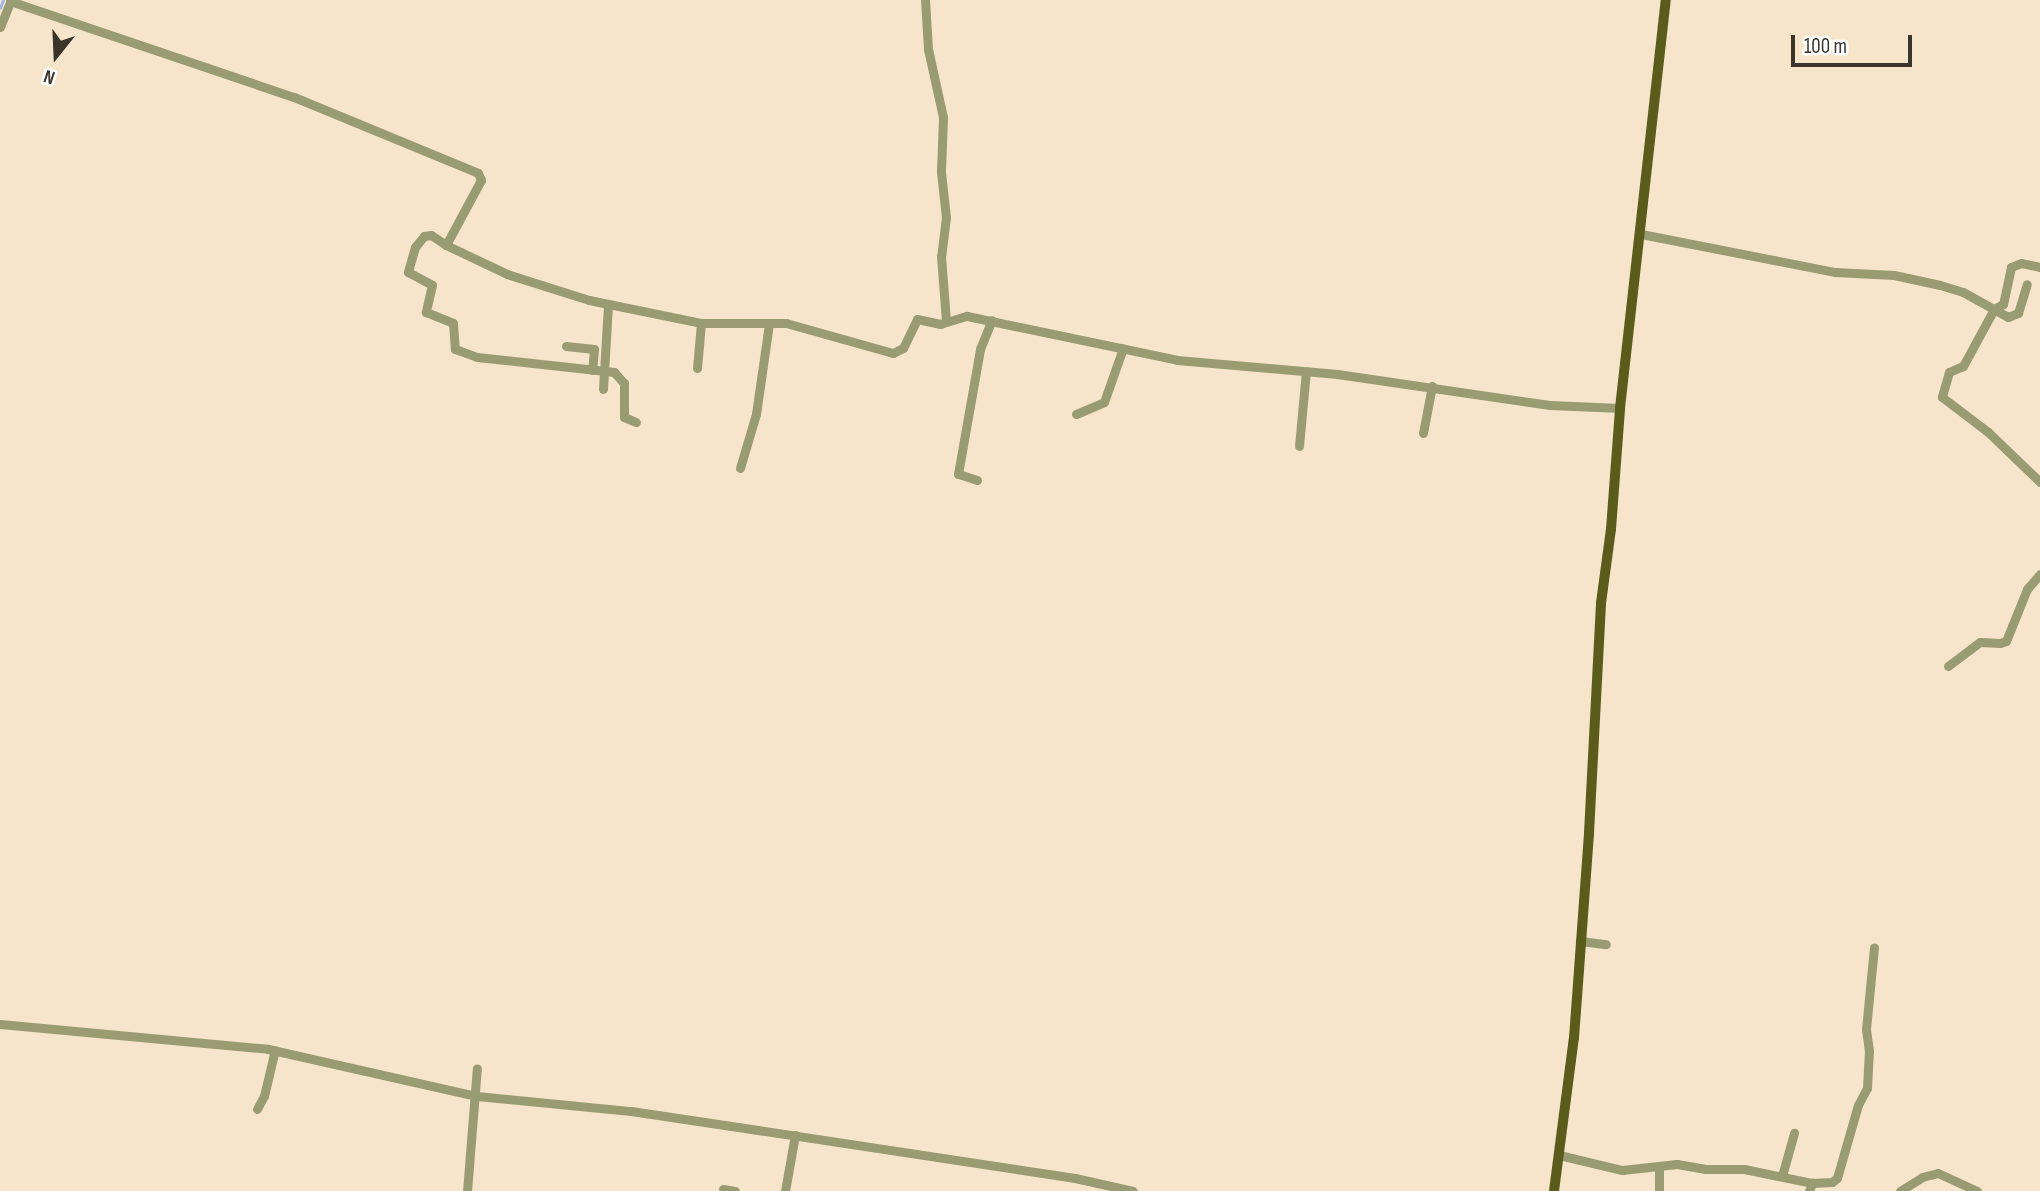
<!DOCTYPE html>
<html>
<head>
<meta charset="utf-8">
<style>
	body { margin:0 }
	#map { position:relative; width:2040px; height:1191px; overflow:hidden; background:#f7e5cb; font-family:"Sofia Sans Condensed",sans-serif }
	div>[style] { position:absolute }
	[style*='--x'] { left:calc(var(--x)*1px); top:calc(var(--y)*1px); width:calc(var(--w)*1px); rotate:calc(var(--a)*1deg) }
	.stream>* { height:2.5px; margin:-1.25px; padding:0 1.25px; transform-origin:1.25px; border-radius:1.25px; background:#a0b8e3 }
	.minor>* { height:9px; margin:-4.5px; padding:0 4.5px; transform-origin:4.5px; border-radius:4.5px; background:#999c73 }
	.major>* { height:10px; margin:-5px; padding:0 5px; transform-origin:5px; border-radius:5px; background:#595c1a }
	span { translate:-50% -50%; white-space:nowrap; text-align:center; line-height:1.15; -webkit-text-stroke:5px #fff; paint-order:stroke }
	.north { position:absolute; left:21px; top:21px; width:70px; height:70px; -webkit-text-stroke:5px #fff; paint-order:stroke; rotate:198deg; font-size:19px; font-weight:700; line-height:28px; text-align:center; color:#3b342a }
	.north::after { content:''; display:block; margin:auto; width:24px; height:32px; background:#3b342a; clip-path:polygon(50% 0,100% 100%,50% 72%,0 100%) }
	.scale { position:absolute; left:1791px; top:35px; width:121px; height:32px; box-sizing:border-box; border:4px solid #3b342a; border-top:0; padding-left:9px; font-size:21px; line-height:24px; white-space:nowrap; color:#3b342a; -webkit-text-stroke:5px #fff; paint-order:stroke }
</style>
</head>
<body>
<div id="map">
	<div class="stream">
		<i style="--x:0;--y:8;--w:9;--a:-69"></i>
	</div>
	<div class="minor">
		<i style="--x:925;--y:0;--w:49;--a:86.5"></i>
		<i style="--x:928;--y:49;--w:70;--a:77.6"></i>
		<i style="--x:943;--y:117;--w:55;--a:92.1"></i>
		<i style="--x:941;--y:172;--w:45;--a:83.7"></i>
		<i style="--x:946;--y:217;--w:39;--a:97"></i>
		<i style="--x:941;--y:256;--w:65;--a:85.6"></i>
		<i style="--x:10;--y:1;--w:300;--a:18.7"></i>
		<i style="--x:294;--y:97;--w:199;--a:22.4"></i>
		<i style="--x:478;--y:173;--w:8;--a:67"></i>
		<i style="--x:481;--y:180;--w:74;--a:118.3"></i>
		<i style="--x:446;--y:245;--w:68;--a:25.4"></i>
		<i style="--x:507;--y:274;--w:86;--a:17.6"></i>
		<i style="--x:589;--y:300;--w:114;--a:11.6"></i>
		<i style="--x:701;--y:323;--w:85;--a:0"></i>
		<i style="--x:786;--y:323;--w:111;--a:15.7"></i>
		<i style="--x:893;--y:353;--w:11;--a:-27"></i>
		<i style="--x:903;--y:348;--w:32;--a:-64"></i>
		<i style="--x:917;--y:319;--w:24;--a:12"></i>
		<i style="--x:940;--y:324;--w:28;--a:-17"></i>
		<i style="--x:967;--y:316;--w:215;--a:11.8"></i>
		<i style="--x:1177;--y:360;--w:161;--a:5"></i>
		<i style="--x:1337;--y:374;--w:215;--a:8.3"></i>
		<i style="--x:1550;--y:405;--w:70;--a:2.5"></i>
		<i style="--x:0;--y:27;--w:29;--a:-68"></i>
		<i style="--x:1641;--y:234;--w:198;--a:11.1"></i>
		<i style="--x:1835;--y:272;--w:59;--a:2.9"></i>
		<i style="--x:1894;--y:275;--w:47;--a:12.3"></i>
		<i style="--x:1940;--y:285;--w:24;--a:17"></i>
		<i style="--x:1963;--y:292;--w:51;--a:29.1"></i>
		<i style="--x:2008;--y:317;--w:11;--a:-22"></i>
		<i style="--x:2018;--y:313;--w:30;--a:-73"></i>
		<i style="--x:446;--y:245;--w:18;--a:-146"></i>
		<i style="--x:431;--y:235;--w:7;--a:172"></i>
		<i style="--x:424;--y:236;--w:14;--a:129"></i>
		<i style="--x:415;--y:247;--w:26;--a:106"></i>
		<i style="--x:408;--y:272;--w:27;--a:28"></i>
		<i style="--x:432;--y:285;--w:28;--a:103"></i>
		<i style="--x:426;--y:312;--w:29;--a:22"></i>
		<i style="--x:453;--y:323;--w:26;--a:86"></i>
		<i style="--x:455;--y:349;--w:23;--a:20"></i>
		<i style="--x:477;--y:357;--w:138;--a:6.2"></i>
		<i style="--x:614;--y:372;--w:15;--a:48"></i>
		<i style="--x:624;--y:383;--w:34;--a:90"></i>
		<i style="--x:624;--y:417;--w:13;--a:23"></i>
		<i style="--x:2040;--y:267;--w:19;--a:-168"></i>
		<i style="--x:2021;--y:263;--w:11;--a:158"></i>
		<i style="--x:2011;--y:267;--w:38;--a:102"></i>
		<i style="--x:2003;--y:304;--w:10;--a:151"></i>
		<i style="--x:1994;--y:309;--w:65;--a:118.5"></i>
		<i style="--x:1963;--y:366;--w:15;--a:157"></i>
		<i style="--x:1949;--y:372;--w:26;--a:106"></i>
		<i style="--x:1942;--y:397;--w:58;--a:37.3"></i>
		<i style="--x:1988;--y:432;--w:72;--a:43.9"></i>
		<i style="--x:566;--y:346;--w:28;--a:6"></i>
		<i style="--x:594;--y:349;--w:21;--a:95"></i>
		<i style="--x:697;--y:368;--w:45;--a:-84.9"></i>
		<i style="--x:603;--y:389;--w:85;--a:-86.6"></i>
		<i style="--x:1076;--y:414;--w:30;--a:-23"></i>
		<i style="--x:1104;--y:402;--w:57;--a:-70.6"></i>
		<i style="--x:1423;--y:433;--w:48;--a:-79.2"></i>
		<i style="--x:1299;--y:446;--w:75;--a:-84.7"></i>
		<i style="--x:740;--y:468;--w:56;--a:-73.5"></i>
		<i style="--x:756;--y:414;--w:91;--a:-81.8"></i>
		<i style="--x:977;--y:480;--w:20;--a:-162"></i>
		<i style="--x:958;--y:474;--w:127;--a:-80"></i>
		<i style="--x:980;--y:349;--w:31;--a:-68"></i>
		<i style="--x:1948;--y:666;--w:40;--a:-37"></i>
		<i style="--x:1980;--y:642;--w:20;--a:3"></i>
		<i style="--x:2000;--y:643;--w:6;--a:-18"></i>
		<i style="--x:2006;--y:641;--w:56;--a:-68"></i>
		<i style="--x:2027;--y:589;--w:20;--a:-49"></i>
		<i style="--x:1580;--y:941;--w:26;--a:7"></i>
		<i style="--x:0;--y:1024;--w:269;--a:5.3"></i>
		<i style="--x:268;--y:1049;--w:214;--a:12.7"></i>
		<i style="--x:477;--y:1096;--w:155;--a:5.6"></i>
		<i style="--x:631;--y:1111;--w:108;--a:8.5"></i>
		<i style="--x:738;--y:1127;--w:341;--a:8.6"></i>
		<i style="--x:1075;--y:1178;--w:59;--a:12.6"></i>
		<i style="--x:257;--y:1109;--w:15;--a:-62"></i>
		<i style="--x:264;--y:1096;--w:47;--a:-76.6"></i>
		<i style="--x:1559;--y:1155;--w:65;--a:13.4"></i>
		<i style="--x:1622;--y:1170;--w:55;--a:-6.2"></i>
		<i style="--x:1677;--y:1164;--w:29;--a:10"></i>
		<i style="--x:1706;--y:1169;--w:38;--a:0"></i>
		<i style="--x:1744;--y:1169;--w:69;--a:11.6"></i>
		<i style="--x:1782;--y:1176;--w:45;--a:-74.4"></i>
		<i style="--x:723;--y:1189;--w:12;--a:9"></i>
		<i style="--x:467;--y:1191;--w:123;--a:-85.4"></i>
		<i style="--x:785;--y:1191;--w:57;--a:-79.9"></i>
		<i style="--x:1659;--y:1191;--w:25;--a:-90"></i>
		<i style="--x:1809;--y:1191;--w:9;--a:-69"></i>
		<i style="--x:1812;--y:1183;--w:20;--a:-3"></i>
		<i style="--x:1832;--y:1182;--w:6;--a:-39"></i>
		<i style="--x:1837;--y:1178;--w:76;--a:-74"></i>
		<i style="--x:1858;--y:1105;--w:19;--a:-62"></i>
		<i style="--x:1867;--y:1088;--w:37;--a:-87"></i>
		<i style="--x:1869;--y:1051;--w:22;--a:-98"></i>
		<i style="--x:1866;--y:1029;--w:82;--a:-84.4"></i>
		<i style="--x:1900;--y:1191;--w:26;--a:-32"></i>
		<i style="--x:1922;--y:1177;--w:16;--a:-14"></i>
		<i style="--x:1938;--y:1173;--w:43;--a:24.8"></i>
	</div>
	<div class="major">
		<i style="--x:1554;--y:1191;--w:154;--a:-82.6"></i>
		<i style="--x:1574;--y:1038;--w:206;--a:-85.8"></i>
		<i style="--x:1589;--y:833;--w:230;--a:-87"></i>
		<i style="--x:1601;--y:603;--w:75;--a:-82.3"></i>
		<i style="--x:1611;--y:529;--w:121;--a:-85.7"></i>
		<i style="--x:1620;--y:408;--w:411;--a:-83.6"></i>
	</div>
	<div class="north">N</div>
	<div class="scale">100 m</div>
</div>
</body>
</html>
